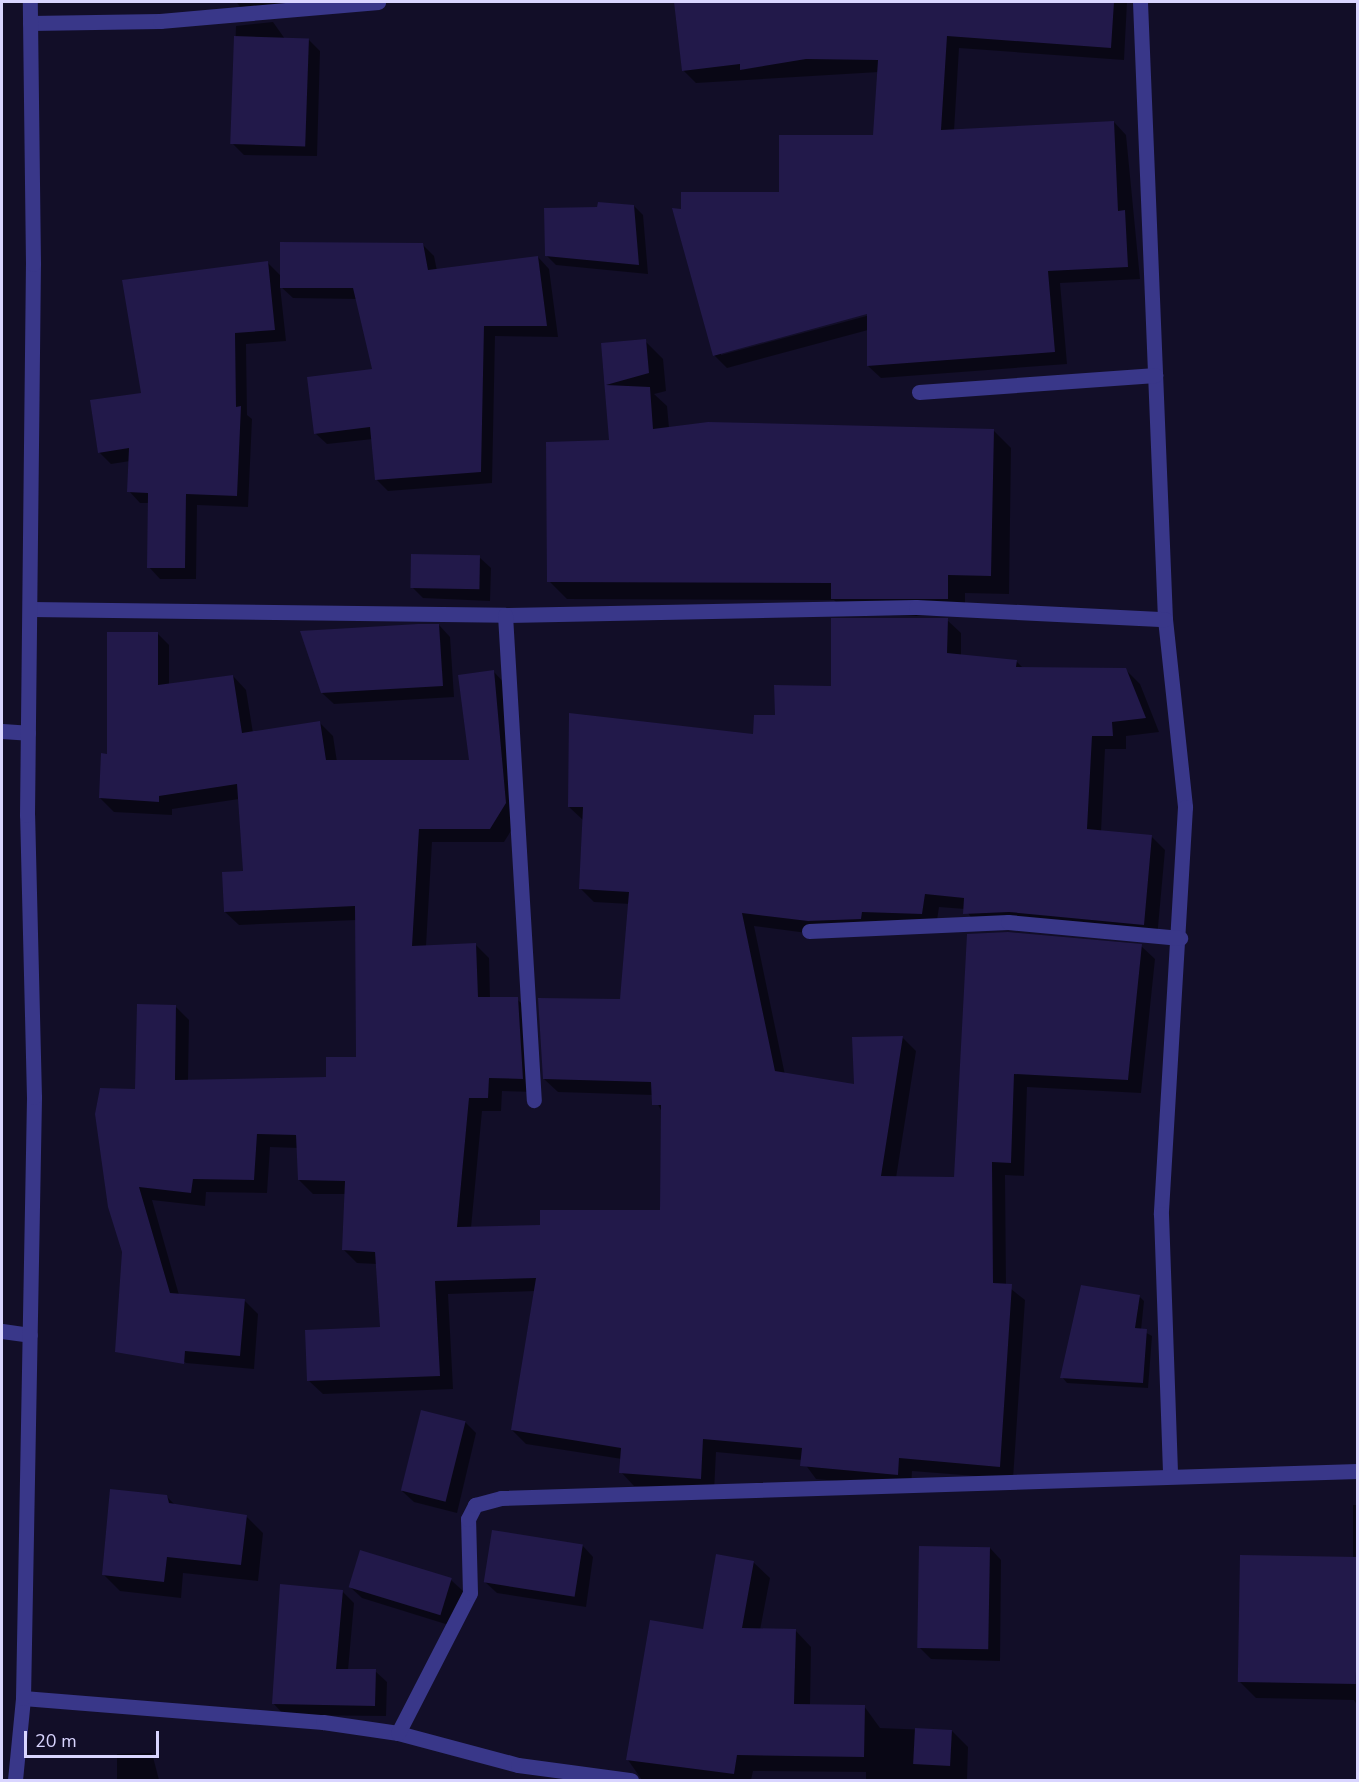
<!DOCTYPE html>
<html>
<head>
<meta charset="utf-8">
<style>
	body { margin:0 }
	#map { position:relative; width:1359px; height:1782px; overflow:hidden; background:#120e28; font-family:"Nunito Sans",sans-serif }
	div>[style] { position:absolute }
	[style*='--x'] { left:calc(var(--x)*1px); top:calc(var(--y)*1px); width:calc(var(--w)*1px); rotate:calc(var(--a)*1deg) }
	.shadow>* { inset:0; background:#0007 }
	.building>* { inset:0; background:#22194a; transform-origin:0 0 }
	.minor>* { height:15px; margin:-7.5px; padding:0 7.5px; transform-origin:7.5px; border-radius:7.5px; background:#393789 }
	span { translate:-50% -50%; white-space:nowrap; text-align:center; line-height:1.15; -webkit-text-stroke:4.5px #120e28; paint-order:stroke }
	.frame { position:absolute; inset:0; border:3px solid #d9d5ff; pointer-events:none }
	.scale { position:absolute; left:24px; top:1731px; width:135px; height:27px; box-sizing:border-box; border:3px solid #d9d5ff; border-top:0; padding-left:8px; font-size:18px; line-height:21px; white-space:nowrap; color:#d9d5ff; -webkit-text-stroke:4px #120e28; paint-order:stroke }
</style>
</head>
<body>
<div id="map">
	<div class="shadow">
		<i style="clip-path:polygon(236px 2px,286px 2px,285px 12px,248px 15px)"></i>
		<i style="clip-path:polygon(evenodd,676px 2px,1127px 2px,1124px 60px,959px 48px,954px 131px,1114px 122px,1126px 135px,1140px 279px,1060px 283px,1067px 364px,881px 378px,868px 366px,868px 330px,727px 368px,714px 355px,682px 210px,781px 194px,875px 136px,879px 72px,696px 83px,683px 70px,676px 2px,874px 311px,874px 314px,721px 355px,721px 352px,874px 311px)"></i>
		<i style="clip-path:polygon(273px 22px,285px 39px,309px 40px,320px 51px,317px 156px,244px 155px,232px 143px,236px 26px)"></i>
		<i style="clip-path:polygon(634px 206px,643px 215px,648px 274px,556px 265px,547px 256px)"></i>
		<i style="clip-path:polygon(423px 245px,434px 256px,437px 271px,538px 257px,549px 269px,558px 337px,495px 336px,492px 483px,388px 491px,376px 479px,373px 439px,327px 444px,315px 433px,374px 370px,357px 299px,293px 298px,280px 286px,286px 341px,246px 344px,247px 415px,252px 419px,248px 507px,197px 505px,196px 579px,160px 579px,149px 567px,149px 503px,140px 503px,129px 491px,130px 461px,111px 464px,99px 452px,143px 394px,268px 263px,282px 277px)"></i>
		<i style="clip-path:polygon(645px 341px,663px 359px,666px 391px,654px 394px,667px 406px,669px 428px,993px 430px,1011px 448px,1009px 594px,965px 593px,965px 616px,850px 616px,834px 600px,567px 599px,549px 581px,610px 442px,602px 344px)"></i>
		<i style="clip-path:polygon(479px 557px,491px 568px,490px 601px,423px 598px,412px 587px)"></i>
		<i style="clip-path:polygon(947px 620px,961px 633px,961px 656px,1016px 661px,1024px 669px,1126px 670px,1140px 684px,1159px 732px,1126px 736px,1126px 749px,1105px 749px,1101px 832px,1151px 836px,1165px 850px,1157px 938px,978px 927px,965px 909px,939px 907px,936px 927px,822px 935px,754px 926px,785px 1075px,856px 1085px,902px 1037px,916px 1051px,896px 1178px,955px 1178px,969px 935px,1141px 946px,1155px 959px,1141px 1093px,1027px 1087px,1024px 1176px,1005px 1175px,1006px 1285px,1025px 1300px,1013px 1479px,912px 1471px,911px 1488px,816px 1479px,802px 1460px,716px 1452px,714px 1492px,634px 1486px,621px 1472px,622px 1459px,526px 1444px,512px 1430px,535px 1291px,448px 1294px,453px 1389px,323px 1394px,309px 1381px,381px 1328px,377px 1264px,357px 1263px,343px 1249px,346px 1194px,313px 1194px,299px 1180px,298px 1148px,270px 1147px,267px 1193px,206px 1192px,205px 1206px,152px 1200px,179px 1295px,244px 1300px,258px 1314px,254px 1369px,186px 1363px,134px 1323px,137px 1090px,175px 1006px,189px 1020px,188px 1081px,327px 1079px,357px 1059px,357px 920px,239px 925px,225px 912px,244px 872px,239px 799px,172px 809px,172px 815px,114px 812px,100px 798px,233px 676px,246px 690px,253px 733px,320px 723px,333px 736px,337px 762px,471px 761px,494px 672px,507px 686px,519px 818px,504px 842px,432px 842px,426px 946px,475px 944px,489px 958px,490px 998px,517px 999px,531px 1013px,536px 1092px,502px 1091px,501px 1111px,482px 1111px,471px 1228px,541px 1226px,661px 1212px,663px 1114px,653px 1095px,558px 1092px,544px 1079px,622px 1001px,630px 904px,594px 902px,581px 889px,583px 820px,569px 807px,754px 735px)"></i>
		<i style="clip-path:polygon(439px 625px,450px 637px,454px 697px,334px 704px,322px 693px)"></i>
		<i style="clip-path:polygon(158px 634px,169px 645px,169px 710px,120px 712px)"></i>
		<i style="clip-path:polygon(1139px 1296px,1144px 1301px,1141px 1330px,1152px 1336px,1148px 1388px,1067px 1383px,1062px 1377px)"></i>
		<i style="clip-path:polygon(465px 1422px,476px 1433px,457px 1513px,414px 1502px,402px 1491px)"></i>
		<i style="clip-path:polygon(167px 1497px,175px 1505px,246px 1516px,263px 1533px,258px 1581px,183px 1573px,181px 1598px,120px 1591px,103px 1574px)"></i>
		<i style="clip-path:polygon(1353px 1505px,1358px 1505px,1358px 1707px,1354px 1700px,1256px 1698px,1239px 1681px,1353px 1558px)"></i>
		<i style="clip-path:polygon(582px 1545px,593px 1557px,586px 1607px,497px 1593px,485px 1582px)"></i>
		<i style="clip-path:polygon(990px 1548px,1001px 1560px,1000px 1661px,931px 1659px,920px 1648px)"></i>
		<i style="clip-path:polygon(753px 1562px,770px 1578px,760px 1630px,795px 1630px,811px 1647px,810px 1705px,864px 1706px,880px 1728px,952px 1731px,968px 1747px,967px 1780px,866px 1780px,866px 1772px,753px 1771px,751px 1780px,642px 1780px,628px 1760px,704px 1630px)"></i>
		<i style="clip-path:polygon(451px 1580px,463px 1591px,452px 1626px,362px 1598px,350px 1587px)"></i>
		<i style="clip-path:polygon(343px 1592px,354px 1603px,348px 1670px,375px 1671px,387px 1682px,386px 1716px,284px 1715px,273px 1703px)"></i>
		<i style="clip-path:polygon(152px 1753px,159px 1780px,117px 1780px,117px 1754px)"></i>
	</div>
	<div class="building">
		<i style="clip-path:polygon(674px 2px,1114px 2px,1111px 48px,947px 36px,941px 130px,1114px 121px,1118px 211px,1125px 210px,1128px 267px,1048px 271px,1055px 352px,867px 366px,867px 314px,713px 356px,672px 208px,681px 209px,681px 192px,779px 192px,779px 135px,873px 135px,878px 60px,806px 59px,740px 70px,740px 64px,682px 71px)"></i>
		<i style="left:234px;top:36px;width:75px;height:108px;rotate:2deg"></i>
		<i style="clip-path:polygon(598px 202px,634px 205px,639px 265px,545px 256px,544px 208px,597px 207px)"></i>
		<i style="clip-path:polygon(280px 242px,423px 243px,428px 270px,538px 256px,547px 326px,484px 326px,481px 472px,375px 480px,370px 427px,314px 434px,307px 377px,372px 369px,353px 288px,280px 288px)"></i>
		<i style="clip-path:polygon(268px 261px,275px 330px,235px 333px,236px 407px,241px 406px,237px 496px,186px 494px,185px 568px,147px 568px,148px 493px,127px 492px,129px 448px,98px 453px,90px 400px,141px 393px,122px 280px)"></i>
		<i style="clip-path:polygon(646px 339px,649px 373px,606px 385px,650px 387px,653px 429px,708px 422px,994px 429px,991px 576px,948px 575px,948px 599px,831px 599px,831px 583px,547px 582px,546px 442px,609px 440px,601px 343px)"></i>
		<i style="left:411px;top:554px;width:69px;height:34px;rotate:1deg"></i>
		<i style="clip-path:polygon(831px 618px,948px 618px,947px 653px,1017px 660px,1016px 667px,1126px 668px,1146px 718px,1112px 722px,1113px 736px,1092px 736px,1087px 829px,1152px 835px,1144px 925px,1009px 912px,963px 914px,964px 898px,925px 894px,922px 914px,862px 912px,861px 919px,808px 921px,742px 913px,775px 1071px,854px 1084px,852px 1037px,903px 1036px,881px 1176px,954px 1177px,967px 934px,1008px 932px,1142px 944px,1128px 1080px,1014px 1074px,1011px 1163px,992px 1162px,993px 1283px,1012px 1284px,1000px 1467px,899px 1458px,898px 1475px,800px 1466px,802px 1448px,703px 1439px,701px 1479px,619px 1473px,621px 1448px,511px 1430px,536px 1278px,435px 1281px,440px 1376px,307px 1381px,305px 1330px,380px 1327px,375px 1252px,342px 1250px,345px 1181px,298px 1180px,296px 1135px,257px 1134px,254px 1180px,193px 1179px,191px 1193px,139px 1187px,170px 1293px,245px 1299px,240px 1356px,185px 1351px,184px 1364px,115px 1352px,122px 1252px,108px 1207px,95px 1114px,100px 1088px,135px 1089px,137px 1004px,176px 1005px,175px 1080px,326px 1077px,326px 1057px,356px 1057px,355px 906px,224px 912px,222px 872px,243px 871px,237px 784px,159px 796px,159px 802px,99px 798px,101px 753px,107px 754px,107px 632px,158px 632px,158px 685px,233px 675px,242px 733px,320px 721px,326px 760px,469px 760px,458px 675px,494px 670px,506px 803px,490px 829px,419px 829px,412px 946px,476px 943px,478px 997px,518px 997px,523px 1079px,489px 1078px,488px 1098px,469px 1098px,457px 1227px,540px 1225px,540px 1210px,660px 1210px,661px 1105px,652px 1105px,651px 1082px,543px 1079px,538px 998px,620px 999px,629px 892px,579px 889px,583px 807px,568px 807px,569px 713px,753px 734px,754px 715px,775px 715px,774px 685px,831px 686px)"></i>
		<i style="clip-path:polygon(418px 624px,439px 624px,443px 686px,321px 693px,300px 631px)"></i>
		<i style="clip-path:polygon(1081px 1285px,1140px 1295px,1135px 1328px,1147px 1329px,1143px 1383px,1060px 1378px)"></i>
		<i style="left:421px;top:1410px;width:46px;height:83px;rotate:14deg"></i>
		<i style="clip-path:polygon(110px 1489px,167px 1495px,169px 1503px,247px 1515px,241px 1565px,167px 1557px,164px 1582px,102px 1575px)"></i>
		<i style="left:492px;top:1530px;width:92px;height:53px;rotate:9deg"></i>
		<i style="left:919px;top:1546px;width:71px;height:102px;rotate:1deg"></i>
		<i style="left:360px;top:1550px;width:96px;height:39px;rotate:17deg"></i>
		<i style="clip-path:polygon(716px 1554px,754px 1561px,742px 1628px,796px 1629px,794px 1704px,865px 1705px,864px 1757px,737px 1755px,734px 1774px,626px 1760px,650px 1620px,703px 1629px)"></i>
		<i style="left:1240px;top:1555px;width:118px;height:127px;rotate:1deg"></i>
		<i style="clip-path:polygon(280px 1584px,343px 1590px,336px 1669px,376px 1669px,375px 1706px,272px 1704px)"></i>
		<i style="left:915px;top:1728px;width:37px;height:36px;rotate:3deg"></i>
	</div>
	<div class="minor">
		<i style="--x:1140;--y:2;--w:618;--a:87.68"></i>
		<i style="--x:1165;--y:619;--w:189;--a:83.9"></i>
		<i style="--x:1185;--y:807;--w:408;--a:93.4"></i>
		<i style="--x:1161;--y:1214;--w:262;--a:88"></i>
		<i style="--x:30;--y:23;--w:130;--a:-0.9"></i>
		<i style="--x:160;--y:21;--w:219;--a:-5"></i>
		<i style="--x:919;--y:392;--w:237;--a:-4.1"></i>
		<i style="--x:30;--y:609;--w:475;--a:0.7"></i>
		<i style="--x:505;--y:615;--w:411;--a:-1.1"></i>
		<i style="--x:916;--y:607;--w:249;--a:2.8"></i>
		<i style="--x:505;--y:615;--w:486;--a:86.6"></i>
		<i style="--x:2;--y:731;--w:26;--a:4"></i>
		<i style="--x:809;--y:931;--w:199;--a:-2.6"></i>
		<i style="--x:1008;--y:922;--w:173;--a:5.3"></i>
		<i style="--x:2;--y:1331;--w:28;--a:8"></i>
		<i style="--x:23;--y:1698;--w:301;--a:4.6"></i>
		<i style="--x:323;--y:1722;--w:76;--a:8.3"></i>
		<i style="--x:398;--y:1733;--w:124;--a:14.9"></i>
		<i style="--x:518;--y:1765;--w:114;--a:7.6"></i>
		<i style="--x:398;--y:1733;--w:157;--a:-62.8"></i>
		<i style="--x:470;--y:1593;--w:74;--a:-91.5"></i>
		<i style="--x:468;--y:1519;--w:16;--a:-63"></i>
		<i style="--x:475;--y:1505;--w:27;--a:-15"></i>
		<i style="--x:501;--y:1498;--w:857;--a:-1.8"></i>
		<i style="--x:15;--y:1780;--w:82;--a:-84.4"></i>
		<i style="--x:23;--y:1698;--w:601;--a:-88.95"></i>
		<i style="--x:34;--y:1097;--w:282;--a:-91.4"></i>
		<i style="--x:27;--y:815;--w:551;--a:-89.38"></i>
		<i style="--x:33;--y:264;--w:262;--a:-90.7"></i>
	</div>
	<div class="frame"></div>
	<div class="scale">20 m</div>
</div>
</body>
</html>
